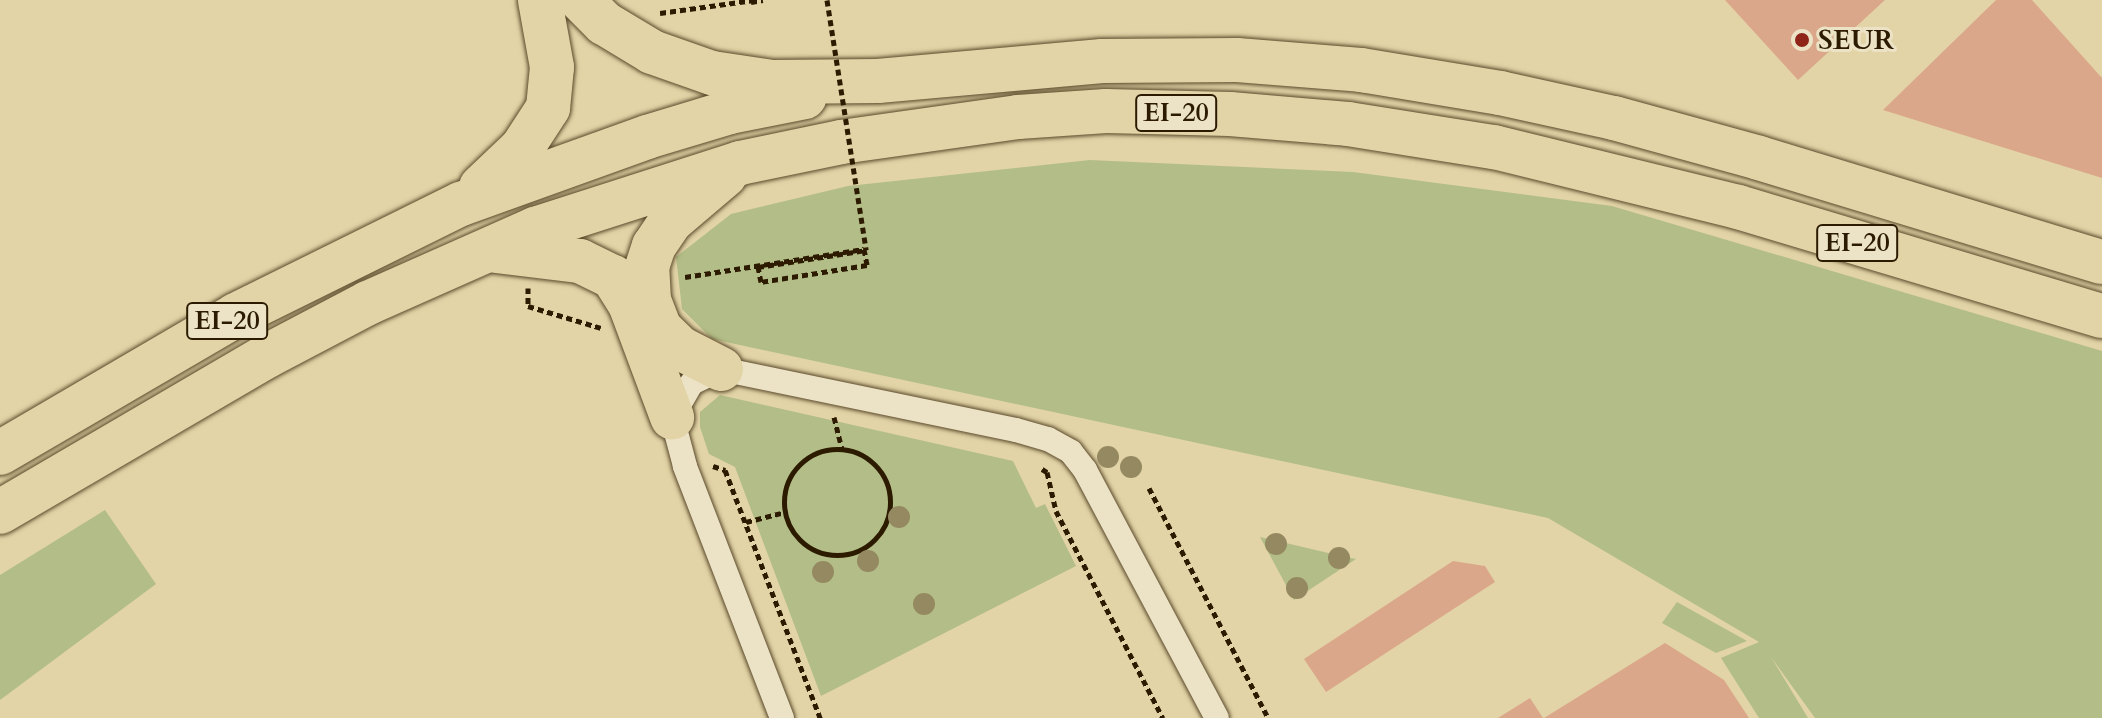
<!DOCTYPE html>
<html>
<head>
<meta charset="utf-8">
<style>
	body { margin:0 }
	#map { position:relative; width:2102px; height:718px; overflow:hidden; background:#e2d4a7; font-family:Cardo,serif }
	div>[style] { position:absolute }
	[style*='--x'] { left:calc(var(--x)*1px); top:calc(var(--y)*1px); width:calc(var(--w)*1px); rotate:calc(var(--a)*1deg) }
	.green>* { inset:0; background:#b3bd87 }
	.building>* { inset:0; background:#dba78a }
	.path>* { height:5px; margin-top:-2.5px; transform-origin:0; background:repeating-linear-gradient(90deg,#2c1b00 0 6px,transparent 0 10px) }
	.path>.ring { margin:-2.5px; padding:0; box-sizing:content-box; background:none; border:5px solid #2c1b00; border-radius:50% }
	.roads { filter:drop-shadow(0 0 2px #5a492a) drop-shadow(0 0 2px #5a492a) }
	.street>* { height:24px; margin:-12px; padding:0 12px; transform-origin:12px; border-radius:12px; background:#ece3c6 }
	.highway>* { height:44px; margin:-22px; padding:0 22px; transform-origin:22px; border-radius:22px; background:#e2d4a7 }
	.path-bridge>* { height:5px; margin-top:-2.5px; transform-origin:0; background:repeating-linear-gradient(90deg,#2c1b00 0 6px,transparent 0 10px) }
	.trees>* { width:22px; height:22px; margin:-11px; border-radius:50%; background:#948961 }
	.dots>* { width:22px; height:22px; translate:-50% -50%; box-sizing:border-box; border:4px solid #ece3c6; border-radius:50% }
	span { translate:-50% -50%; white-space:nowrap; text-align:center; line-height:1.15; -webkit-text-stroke:6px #ece3c6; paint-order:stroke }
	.shield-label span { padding:2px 6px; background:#ece3c6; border:2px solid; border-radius:6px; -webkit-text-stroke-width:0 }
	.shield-label { font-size:26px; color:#2c1b00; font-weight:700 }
	.poi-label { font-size:28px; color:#2c1b00; font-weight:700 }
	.left { translate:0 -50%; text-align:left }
</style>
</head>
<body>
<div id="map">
	<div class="green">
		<i style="clip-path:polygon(1090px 160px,1353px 172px,1612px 206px,2102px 351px,2102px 718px,1815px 718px,1771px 657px,1808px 718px,1759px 718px,1721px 658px,1759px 642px,1548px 518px,712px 339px,682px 309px,676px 257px,731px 214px,848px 186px)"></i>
		<i style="clip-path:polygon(720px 395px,1013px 461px,1036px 508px,1045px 504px,1076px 566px,821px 696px,735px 467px,709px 454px,700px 427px,700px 412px)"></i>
		<i style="clip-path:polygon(105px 510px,156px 584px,0 700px,0 575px)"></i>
		<i style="clip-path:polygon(1260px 537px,1341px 556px,1356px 559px,1294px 600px)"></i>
		<i style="clip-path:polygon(1677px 602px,1747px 641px,1716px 653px,1662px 623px)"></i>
	</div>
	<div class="building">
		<i style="clip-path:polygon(1725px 0,1885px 0,1798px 80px)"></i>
		<i style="clip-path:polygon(1996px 0,2032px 0,2102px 78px,2102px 178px,1883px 110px)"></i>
		<i style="clip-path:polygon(1453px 561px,1485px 566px,1495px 582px,1326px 692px,1304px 659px)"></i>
		<i style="clip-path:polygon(1665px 643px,1724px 680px,1749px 718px,1544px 718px)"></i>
		<i style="clip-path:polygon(1530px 698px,1543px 718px,1498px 718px)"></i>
	</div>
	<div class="path">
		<i style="--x:751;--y:2;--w:12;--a:-9"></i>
		<i style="--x:660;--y:13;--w:95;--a:-7.9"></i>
		<i style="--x:685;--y:277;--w:181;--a:-8.9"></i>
		<i style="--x:864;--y:249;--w:16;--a:79"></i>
		<i style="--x:867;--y:265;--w:107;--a:170.9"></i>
		<i style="--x:761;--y:282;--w:15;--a:-101"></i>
		<i style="--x:758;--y:267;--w:109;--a:-8.9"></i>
		<i style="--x:528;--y:288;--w:18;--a:90"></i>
		<i style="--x:528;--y:306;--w:76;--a:16.8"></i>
		<i style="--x:834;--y:417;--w:33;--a:76"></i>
		<i class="ring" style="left:784px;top:449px;width:101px;height:101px"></i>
		<i style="--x:713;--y:466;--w:13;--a:18"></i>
		<i style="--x:725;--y:470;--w:266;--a:69"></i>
		<i style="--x:1042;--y:469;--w:6;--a:31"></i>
		<i style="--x:1047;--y:472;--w:40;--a:77"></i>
		<i style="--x:1056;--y:511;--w:233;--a:62.7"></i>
		<i style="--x:1149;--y:488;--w:259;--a:62.6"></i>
		<i style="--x:746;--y:522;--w:40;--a:-14.4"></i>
	</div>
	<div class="roads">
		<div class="street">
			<i style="--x:782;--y:718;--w:270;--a:-111.1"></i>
			<i style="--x:685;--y:466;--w:51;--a:-104.9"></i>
			<i style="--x:672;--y:417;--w:39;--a:-60"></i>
			<i style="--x:692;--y:383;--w:32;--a:-26"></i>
			<i style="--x:721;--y:369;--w:301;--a:11.7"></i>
			<i style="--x:1016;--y:430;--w:33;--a:16"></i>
			<i style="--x:1048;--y:439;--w:26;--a:29"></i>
			<i style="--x:1071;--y:452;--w:23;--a:52"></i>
			<i style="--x:1085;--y:470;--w:281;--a:62"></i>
		</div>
		<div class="highway">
			<i style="--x:581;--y:0;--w:33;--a:45"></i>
			<i style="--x:604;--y:23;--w:56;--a:31.1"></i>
			<i style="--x:652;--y:52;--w:64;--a:19.3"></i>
			<i style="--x:712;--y:73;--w:61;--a:8.5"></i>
			<i style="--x:772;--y:82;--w:106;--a:-0.5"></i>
			<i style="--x:878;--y:81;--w:225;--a:-5.1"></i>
			<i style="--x:1102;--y:61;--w:135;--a:-0.4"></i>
			<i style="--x:1237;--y:60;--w:124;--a:4.6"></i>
			<i style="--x:1361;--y:70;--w:141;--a:9.4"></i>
			<i style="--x:1500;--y:93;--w:117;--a:12.4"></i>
			<i style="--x:1614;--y:118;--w:150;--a:15.4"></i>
			<i style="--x:1759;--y:158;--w:358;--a:16.9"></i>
			<i style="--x:481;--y:187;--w:57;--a:-43.6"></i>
			<i style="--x:522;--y:148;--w:48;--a:-57"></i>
			<i style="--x:548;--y:108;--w:41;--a:-84.4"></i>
			<i style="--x:552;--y:67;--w:68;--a:-100.2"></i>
			<i style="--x:496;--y:251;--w:85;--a:6.8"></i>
			<i style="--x:580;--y:261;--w:37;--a:26"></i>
			<i style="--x:613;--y:277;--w:32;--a:58"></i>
			<i style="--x:630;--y:304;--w:121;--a:69.6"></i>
			<i style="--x:721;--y:369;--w:46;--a:-152.9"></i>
			<i style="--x:680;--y:348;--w:28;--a:-136"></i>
			<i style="--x:660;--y:329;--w:30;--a:-111"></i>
			<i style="--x:649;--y:301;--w:34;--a:-93"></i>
			<i style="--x:647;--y:267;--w:22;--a:-72"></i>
			<i style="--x:654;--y:246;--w:30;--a:-56"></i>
			<i style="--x:671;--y:221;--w:71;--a:-40.4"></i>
			<i style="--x:0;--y:453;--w:273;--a:-30.3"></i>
			<i style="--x:236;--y:315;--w:251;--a:-26.3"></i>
			<i style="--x:461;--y:204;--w:198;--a:-19.8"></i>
			<i style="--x:647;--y:137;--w:87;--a:-16.8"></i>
			<i style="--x:730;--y:112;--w:76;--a:-11.3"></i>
			<i style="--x:0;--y:512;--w:309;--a:-30.3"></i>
			<i style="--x:267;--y:356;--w:114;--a:-27.7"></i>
			<i style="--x:368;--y:303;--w:183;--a:-23.9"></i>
			<i style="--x:535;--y:229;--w:215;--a:-17.8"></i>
			<i style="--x:740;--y:163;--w:103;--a:-11.7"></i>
			<i style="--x:841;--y:142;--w:179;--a:-8"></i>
			<i style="--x:1018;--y:117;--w:88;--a:-3.9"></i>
			<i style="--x:1106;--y:111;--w:124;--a:1.4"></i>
			<i style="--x:1230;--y:114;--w:118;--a:4.8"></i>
			<i style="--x:1348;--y:124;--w:148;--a:9"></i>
			<i style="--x:1494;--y:147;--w:251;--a:13.8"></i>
			<i style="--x:1738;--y:207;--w:380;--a:16.7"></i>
		</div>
	</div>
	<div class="path-bridge">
		<i style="--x:827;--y:0;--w:253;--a:81.1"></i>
	</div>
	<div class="trees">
		<i style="left:1108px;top:457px"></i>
		<i style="left:1131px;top:467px"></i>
		<i style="left:899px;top:517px"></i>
		<i style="left:1276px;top:544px"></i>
		<i style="left:1339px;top:558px"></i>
		<i style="left:868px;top:561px"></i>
		<i style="left:823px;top:572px"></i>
		<i style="left:1297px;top:588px"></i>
		<i style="left:924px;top:604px"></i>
	</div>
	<div class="dots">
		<i style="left:1802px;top:40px;background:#8f2418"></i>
	</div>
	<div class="shield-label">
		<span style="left:1176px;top:113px">EI-20</span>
		<span style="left:1857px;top:243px">EI-20</span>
		<span style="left:227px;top:321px">EI-20</span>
	</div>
	<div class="poi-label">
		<span class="left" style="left:1818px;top:40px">SEUR</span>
	</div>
</div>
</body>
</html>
